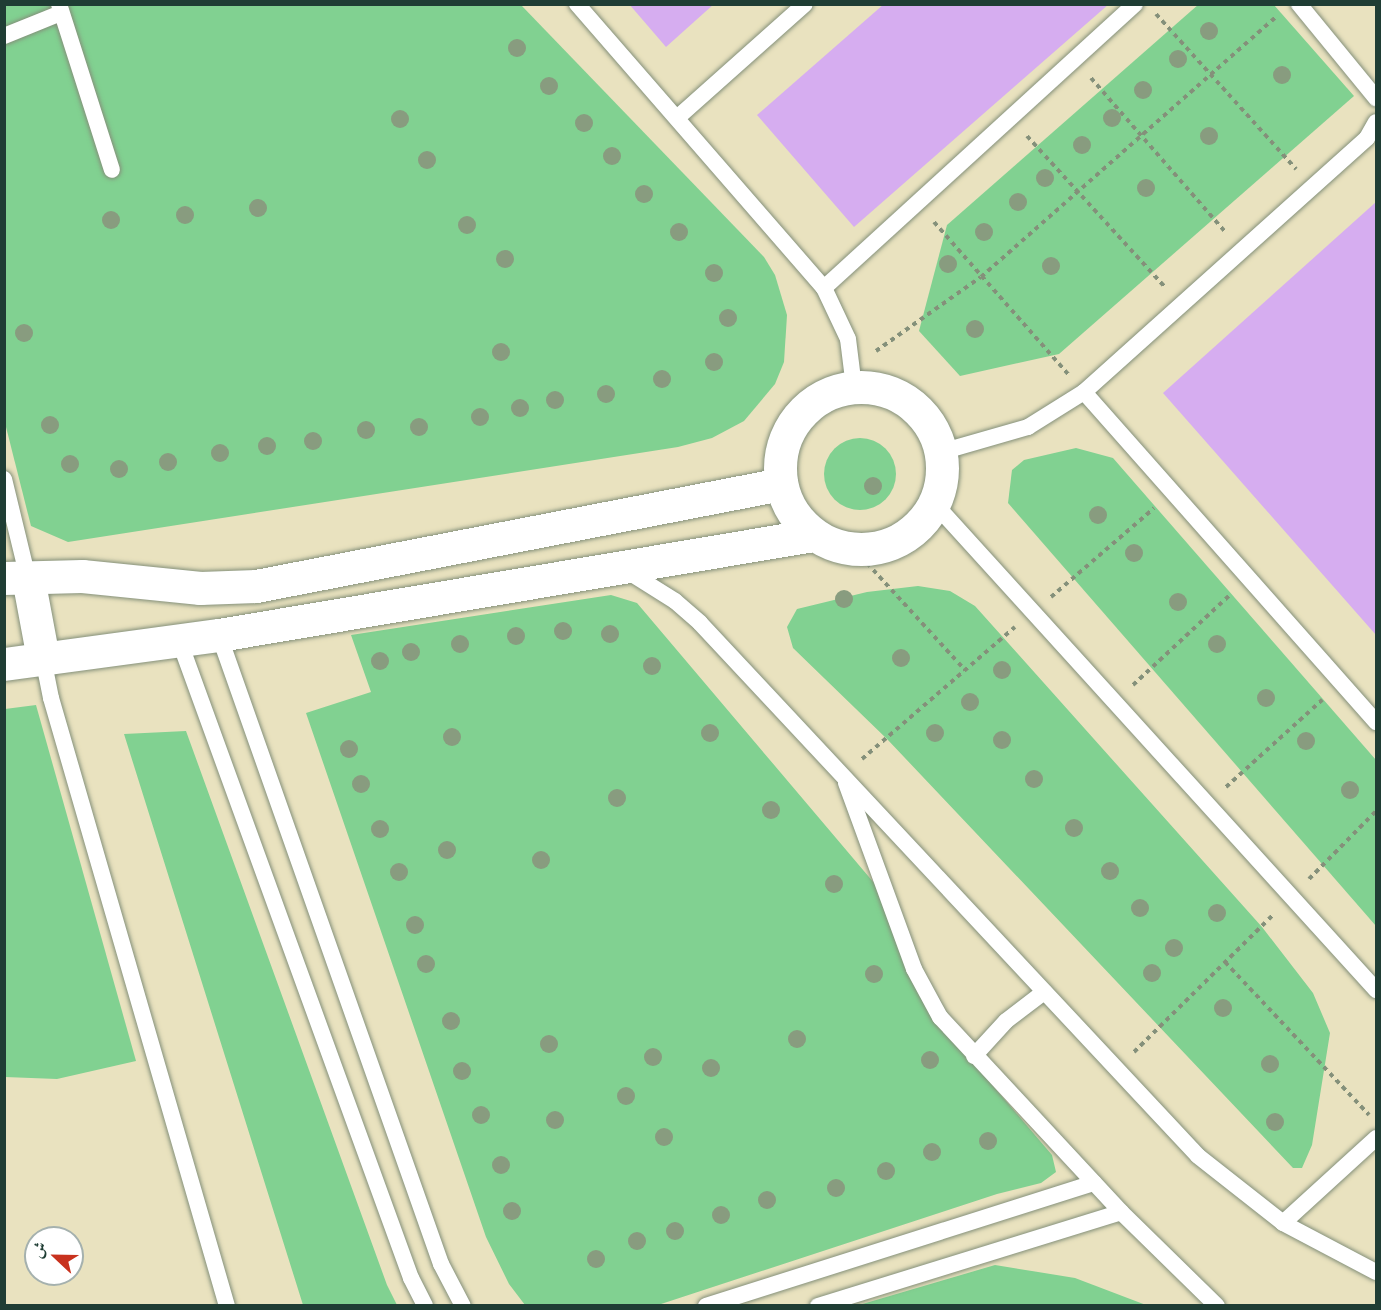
<!DOCTYPE html>
<html>
<head>
<meta charset="utf-8">
<style>
	body { margin:0 }
	#map { position:relative; width:1381px; height:1310px; overflow:hidden; background:#e9e2bf; font-family:"IM FELL Double Pica",Amiri,serif }
	div>[style] { position:absolute }
	[style*='--x'] { left:calc(var(--x)*1px); top:calc(var(--y)*1px); width:calc(var(--w)*1px); rotate:calc(var(--a)*1deg) }
	.green>* { inset:0; background:#81d191 }
	.round { border-radius:50% }
	.building>* { inset:0; background:#d6adf0 }
	.path>* { height:4px; margin-top:-2px; transform-origin:0; background:repeating-linear-gradient(90deg,#84907a 0 4.5px,transparent 0 9px) }
	.roads { filter:drop-shadow(0 0 2px #84907a) drop-shadow(0 0 2px #84907a) }
	.service>* { height:16px; margin:-8px; padding:0 8px; transform-origin:8px; border-radius:8px; background:#fff }
	.tertiary>* { height:33px; margin:-16.5px; padding:0 16.5px; transform-origin:16.5px; border-radius:16.5px; background:#fff }
	.tertiary>.ring { margin:-16.5px; padding:0; box-sizing:content-box; background:none; border:33px solid #fff; border-radius:50% }
	.trees>* { width:18px; height:18px; margin:-9px; border-radius:50%; background:#889c7f }
	span { translate:-50% -50%; white-space:nowrap; text-align:center; line-height:1.15; -webkit-text-stroke:6px #fff; paint-order:stroke }
	.frame { position:absolute; inset:0; border:6px solid #1f3d34; pointer-events:none }
	.north { position:absolute; left:24px; top:1226px; width:60px; height:60px; box-sizing:border-box; background:#fff; border:2px solid #a5b1ae; border-radius:50%; rotate:292deg; font-size:16px; font-weight:700; line-height:24px; text-align:center; color:#1f3d34 }
	.north::after { content:''; display:block; margin:auto; width:21px; height:27px; background:#c8321e; clip-path:polygon(50% 0,100% 100%,50% 72%,0 100%) }
</style>
</head>
<body>
<div id="map">
	<div class="green">
		<i style="clip-path:polygon(1199px 4px,1274px 5px,1354px 96px,1059px 354px,960px 376px,919px 331px,947px 225px)"></i>
		<i style="clip-path:polygon(4px 5px,521px 5px,764px 257px,775px 275px,787px 315px,784px 362px,775px 384px,744px 421px,712px 438px,678px 447px,68px 542px,31px 526px,4px 419px)"></i>
		<i class="round" style="left:824px;top:438px;width:72px;height:72px"></i>
		<i style="clip-path:polygon(1076px 448px,1113px 458px,1376px 760px,1376px 926px,1008px 503px,1012px 470px,1024px 460px)"></i>
		<i style="clip-path:polygon(918px 586px,950px 591px,975px 606px,1262px 927px,1313px 993px,1330px 1033px,1312px 1145px,1302px 1168px,1293px 1168px,887px 739px,793px 648px,787px 627px,797px 609px,867px 592px)"></i>
		<i style="clip-path:polygon(611px 595px,637px 603px,880px 890px,953px 1039px,1052px 1155px,1056px 1172px,1041px 1183px,997px 1194px,658px 1305px,525px 1305px,509px 1284px,486px 1237px,306px 713px,371px 692px,351px 635px)"></i>
		<i style="clip-path:polygon(36px 705px,136px 1061px,57px 1079px,5px 1077px,5px 709px)"></i>
		<i style="clip-path:polygon(186px 731px,387px 1285px,397px 1305px,303px 1305px,124px 734px)"></i>
		<i style="clip-path:polygon(995px 1265px,1075px 1278px,1146px 1305px,859px 1305px)"></i>
	</div>
	<div class="building">
		<i style="clip-path:polygon(629px 4px,714px 4px,666px 47px)"></i>
		<i style="clip-path:polygon(884px 4px,1109px 4px,854px 227px,757px 115px)"></i>
		<i style="clip-path:polygon(1376px 202px,1376px 635px,1163px 393px)"></i>
	</div>
	<div class="path">
		<i style="--x:1156;--y:14;--w:209;--a:47.9"></i>
		<i style="--x:1091;--y:78;--w:206;--a:48.9"></i>
		<i style="--x:1027;--y:136;--w:203;--a:47.6"></i>
		<i style="--x:934;--y:222;--w:203;--a:48.6"></i>
		<i style="--x:876;--y:351;--w:128;--a:-35.2"></i>
		<i style="--x:981;--y:277;--w:395;--a:-41.4"></i>
		<i style="--x:855;--y:550;--w:163;--a:47.5"></i>
		<i style="--x:1051;--y:597;--w:136;--a:-40.8"></i>
		<i style="--x:1133;--y:685;--w:134;--a:-42.9"></i>
		<i style="--x:862;--y:759;--w:202;--a:-40.8"></i>
		<i style="--x:1226;--y:787;--w:130;--a:-42.2"></i>
		<i style="--x:1309;--y:879;--w:95;--a:-45.4"></i>
		<i style="--x:1225;--y:962;--w:210;--a:46.7"></i>
		<i style="--x:1134;--y:1052;--w:197;--a:-44.6"></i>
	</div>
	<div class="roads">
		<div class="service">
			<i style="--x:59;--y:4;--w:174;--a:72.3"></i>
			<i style="--x:577;--y:4;--w:376;--a:49"></i>
			<i style="--x:824;--y:288;--w:56;--a:64.8"></i>
			<i style="--x:848;--y:339;--w:48;--a:82.9"></i>
			<i style="--x:1299;--y:4;--w:122;--a:50.7"></i>
			<i style="--x:4;--y:36;--w:61;--a:-22"></i>
			<i style="--x:677;--y:118;--w:171;--a:-41.7"></i>
			<i style="--x:824;--y:288;--w:421;--a:-42.4"></i>
			<i style="--x:1084;--y:392;--w:441;--a:48.5"></i>
			<i style="--x:941;--y:452;--w:91;--a:-16"></i>
			<i style="--x:1028;--y:427;--w:66;--a:-32"></i>
			<i style="--x:1084;--y:392;--w:380;--a:-41.9"></i>
			<i style="--x:1367;--y:138;--w:18;--a:-61"></i>
			<i style="--x:4;--y:479;--w:102;--a:76.4"></i>
			<i style="--x:934;--y:503;--w:658;--a:47.77"></i>
			<i style="--x:624;--y:569;--w:60;--a:32.1"></i>
			<i style="--x:675;--y:601;--w:33;--a:41"></i>
			<i style="--x:700;--y:623;--w:729;--a:46.94"></i>
			<i style="--x:1198;--y:1156;--w:108;--a:38.2"></i>
			<i style="--x:1283;--y:1223;--w:105;--a:27.8"></i>
			<i style="--x:219;--y:635;--w:667;--a:70.56"></i>
			<i style="--x:441;--y:1264;--w:47;--a:62.4"></i>
			<i style="--x:179;--y:640;--w:679;--a:70.02"></i>
			<i style="--x:411;--y:1278;--w:31;--a:63"></i>
			<i style="--x:43;--y:658;--w:41;--a:78.7"></i>
			<i style="--x:51;--y:698;--w:633;--a:73.86"></i>
			<i style="--x:846;--y:783;--w:198;--a:69.9"></i>
			<i style="--x:914;--y:969;--w:55;--a:61.6"></i>
			<i style="--x:940;--y:1017;--w:266;--a:47.1"></i>
			<i style="--x:1121;--y:1212;--w:134;--a:44.4"></i>
			<i style="--x:974;--y:1056;--w:47;--a:-47.6"></i>
			<i style="--x:1006;--y:1021;--w:48;--a:-37.3"></i>
			<i style="--x:1283;--y:1223;--w:126;--a:-42.4"></i>
			<i style="--x:706;--y:1306;--w:407;--a:-17.6"></i>
			<i style="--x:818;--y:1306;--w:317;--a:-17.2"></i>
		</div>
		<div class="tertiary">
			<i class="ring" style="left:780px;top:387px;width:129px;height:129px"></i>
			<i style="--x:4;--y:578;--w:78;--a:-1.5"></i>
			<i style="--x:82;--y:576;--w:119;--a:5.8"></i>
			<i style="--x:200;--y:588;--w:56;--a:-2"></i>
			<i style="--x:256;--y:586;--w:535;--a:-10.99"></i>
			<i style="--x:28;--y:578;--w:81;--a:79.4"></i>
			<i style="--x:4;--y:664;--w:217;--a:-7.7"></i>
			<i style="--x:219;--y:635;--w:602;--a:-9.56"></i>
		</div>
	</div>
	<div class="trees">
		<i style="left:1209px;top:31px"></i>
		<i style="left:517px;top:48px"></i>
		<i style="left:1178px;top:59px"></i>
		<i style="left:1282px;top:75px"></i>
		<i style="left:549px;top:86px"></i>
		<i style="left:1143px;top:90px"></i>
		<i style="left:1112px;top:118px"></i>
		<i style="left:400px;top:119px"></i>
		<i style="left:584px;top:123px"></i>
		<i style="left:1209px;top:136px"></i>
		<i style="left:1082px;top:145px"></i>
		<i style="left:612px;top:156px"></i>
		<i style="left:427px;top:160px"></i>
		<i style="left:1045px;top:178px"></i>
		<i style="left:1146px;top:188px"></i>
		<i style="left:644px;top:194px"></i>
		<i style="left:1018px;top:202px"></i>
		<i style="left:258px;top:208px"></i>
		<i style="left:185px;top:215px"></i>
		<i style="left:111px;top:220px"></i>
		<i style="left:467px;top:225px"></i>
		<i style="left:679px;top:232px"></i>
		<i style="left:984px;top:232px"></i>
		<i style="left:505px;top:259px"></i>
		<i style="left:948px;top:264px"></i>
		<i style="left:1051px;top:266px"></i>
		<i style="left:714px;top:273px"></i>
		<i style="left:728px;top:318px"></i>
		<i style="left:975px;top:329px"></i>
		<i style="left:24px;top:333px"></i>
		<i style="left:501px;top:352px"></i>
		<i style="left:714px;top:362px"></i>
		<i style="left:662px;top:379px"></i>
		<i style="left:606px;top:394px"></i>
		<i style="left:555px;top:400px"></i>
		<i style="left:520px;top:408px"></i>
		<i style="left:480px;top:417px"></i>
		<i style="left:50px;top:425px"></i>
		<i style="left:419px;top:427px"></i>
		<i style="left:366px;top:430px"></i>
		<i style="left:313px;top:441px"></i>
		<i style="left:267px;top:446px"></i>
		<i style="left:220px;top:453px"></i>
		<i style="left:168px;top:462px"></i>
		<i style="left:70px;top:464px"></i>
		<i style="left:119px;top:469px"></i>
		<i style="left:873px;top:486px"></i>
		<i style="left:1098px;top:515px"></i>
		<i style="left:1134px;top:553px"></i>
		<i style="left:844px;top:599px"></i>
		<i style="left:1178px;top:602px"></i>
		<i style="left:563px;top:631px"></i>
		<i style="left:610px;top:634px"></i>
		<i style="left:516px;top:636px"></i>
		<i style="left:460px;top:644px"></i>
		<i style="left:1217px;top:644px"></i>
		<i style="left:411px;top:652px"></i>
		<i style="left:901px;top:658px"></i>
		<i style="left:380px;top:661px"></i>
		<i style="left:652px;top:666px"></i>
		<i style="left:1002px;top:670px"></i>
		<i style="left:1266px;top:698px"></i>
		<i style="left:970px;top:702px"></i>
		<i style="left:710px;top:733px"></i>
		<i style="left:935px;top:733px"></i>
		<i style="left:452px;top:737px"></i>
		<i style="left:1002px;top:740px"></i>
		<i style="left:1306px;top:741px"></i>
		<i style="left:349px;top:749px"></i>
		<i style="left:1034px;top:779px"></i>
		<i style="left:361px;top:784px"></i>
		<i style="left:1350px;top:790px"></i>
		<i style="left:617px;top:798px"></i>
		<i style="left:771px;top:810px"></i>
		<i style="left:1074px;top:828px"></i>
		<i style="left:380px;top:829px"></i>
		<i style="left:447px;top:850px"></i>
		<i style="left:541px;top:860px"></i>
		<i style="left:1110px;top:871px"></i>
		<i style="left:399px;top:872px"></i>
		<i style="left:834px;top:884px"></i>
		<i style="left:1140px;top:908px"></i>
		<i style="left:1217px;top:913px"></i>
		<i style="left:415px;top:925px"></i>
		<i style="left:1174px;top:948px"></i>
		<i style="left:426px;top:964px"></i>
		<i style="left:1152px;top:973px"></i>
		<i style="left:874px;top:974px"></i>
		<i style="left:1223px;top:1008px"></i>
		<i style="left:451px;top:1021px"></i>
		<i style="left:797px;top:1039px"></i>
		<i style="left:549px;top:1044px"></i>
		<i style="left:653px;top:1057px"></i>
		<i style="left:930px;top:1060px"></i>
		<i style="left:1270px;top:1064px"></i>
		<i style="left:711px;top:1068px"></i>
		<i style="left:462px;top:1071px"></i>
		<i style="left:626px;top:1096px"></i>
		<i style="left:481px;top:1115px"></i>
		<i style="left:555px;top:1120px"></i>
		<i style="left:1275px;top:1122px"></i>
		<i style="left:664px;top:1137px"></i>
		<i style="left:988px;top:1141px"></i>
		<i style="left:932px;top:1152px"></i>
		<i style="left:501px;top:1165px"></i>
		<i style="left:886px;top:1171px"></i>
		<i style="left:836px;top:1188px"></i>
		<i style="left:767px;top:1200px"></i>
		<i style="left:512px;top:1211px"></i>
		<i style="left:721px;top:1215px"></i>
		<i style="left:675px;top:1231px"></i>
		<i style="left:637px;top:1241px"></i>
		<i style="left:596px;top:1259px"></i>
	</div>
	<div class="frame"></div>
	<div class="north">ش</div>
</div>
</body>
</html>
